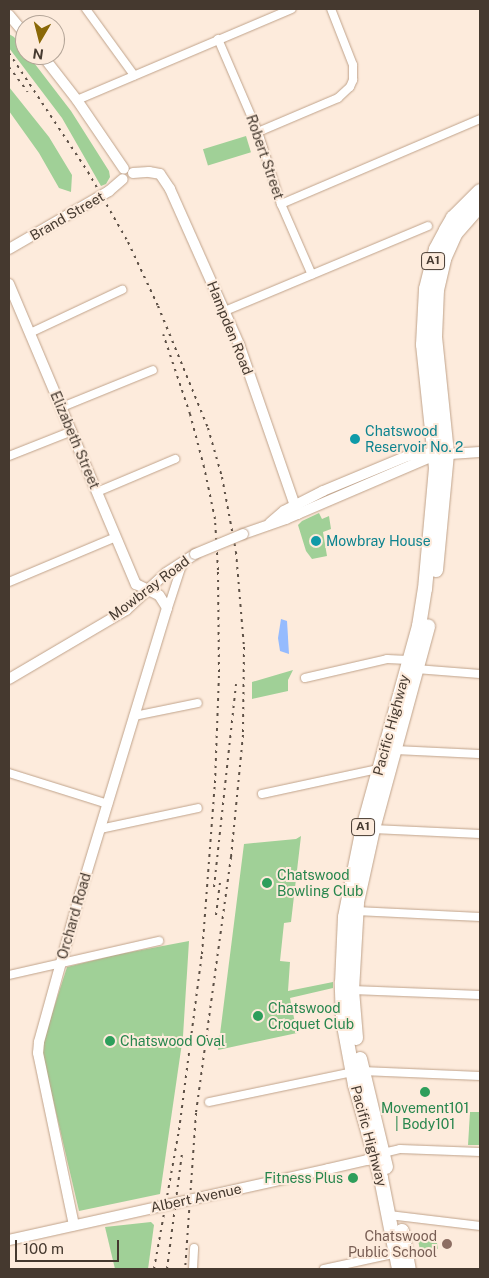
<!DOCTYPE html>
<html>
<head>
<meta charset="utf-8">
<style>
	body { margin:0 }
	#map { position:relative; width:489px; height:1278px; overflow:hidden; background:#fdebdc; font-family:"Public Sans",sans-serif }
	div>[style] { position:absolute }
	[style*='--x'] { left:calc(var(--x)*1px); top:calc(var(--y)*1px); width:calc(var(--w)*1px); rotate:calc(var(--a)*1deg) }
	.green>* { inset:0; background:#a0d097; transform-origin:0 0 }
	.water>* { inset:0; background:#95bbfe }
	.roads { filter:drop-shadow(0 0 1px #c0a38b) drop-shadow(0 0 1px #c0a38b) }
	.street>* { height:8px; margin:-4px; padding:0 4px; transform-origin:4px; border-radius:4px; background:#fff }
	.secondary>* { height:10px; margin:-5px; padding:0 5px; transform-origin:5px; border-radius:5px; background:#fff }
	.highway>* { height:14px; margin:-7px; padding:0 7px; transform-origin:7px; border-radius:7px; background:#fff }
	.rail>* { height:2px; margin-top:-1px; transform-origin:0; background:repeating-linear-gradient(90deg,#5e5147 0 2.5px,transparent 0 7.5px) }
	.bridges { filter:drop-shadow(0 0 1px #c0a38b) drop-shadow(0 0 1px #c0a38b) }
	.secondary-bridge>* { height:10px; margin:-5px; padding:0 5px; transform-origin:5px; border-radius:5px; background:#fff }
	.dots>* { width:14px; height:14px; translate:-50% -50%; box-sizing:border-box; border:2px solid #fdebdc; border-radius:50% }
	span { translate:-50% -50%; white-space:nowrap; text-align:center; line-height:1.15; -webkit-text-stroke:4px #fdebdc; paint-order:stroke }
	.shield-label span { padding:1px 4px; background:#fdebdc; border:1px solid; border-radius:4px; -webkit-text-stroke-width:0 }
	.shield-label { font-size:12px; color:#45392f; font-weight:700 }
	.street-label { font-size:14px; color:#45392f }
	.culture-label { font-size:14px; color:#0d838f }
	.left { translate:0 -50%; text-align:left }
	.leisure-label { font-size:14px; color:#27864d }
	.right { translate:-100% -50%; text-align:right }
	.education-label { font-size:14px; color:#785e54 }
	.frame { position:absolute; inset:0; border:10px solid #45392f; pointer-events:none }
	.north { position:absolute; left:15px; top:15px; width:50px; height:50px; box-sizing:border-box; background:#fdebdc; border:1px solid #b3a497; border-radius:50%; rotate:188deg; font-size:14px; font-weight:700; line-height:20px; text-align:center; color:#45392f }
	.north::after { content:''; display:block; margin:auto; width:18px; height:22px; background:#8a6807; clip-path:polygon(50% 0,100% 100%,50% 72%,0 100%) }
	.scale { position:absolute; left:15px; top:1240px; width:104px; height:22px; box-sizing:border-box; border:2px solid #45392f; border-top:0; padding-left:6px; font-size:15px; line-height:18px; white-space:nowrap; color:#45392f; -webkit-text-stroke:4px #fdebdc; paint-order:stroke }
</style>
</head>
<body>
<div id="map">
	<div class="green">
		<i style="clip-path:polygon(9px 34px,14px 37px,25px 51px,25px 55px,28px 55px,71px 111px,109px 171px,110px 177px,106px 184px,101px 186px,62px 118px,9px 48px)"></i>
		<i style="clip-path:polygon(9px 87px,49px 137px,72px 175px,71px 192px,59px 188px,39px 153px,9px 111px)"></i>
		<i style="left:246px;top:136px;width:17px;height:45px;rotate:73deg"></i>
		<i style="clip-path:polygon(319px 513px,322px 519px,329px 516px,331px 529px,323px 532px,327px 556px,312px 559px,306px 551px,298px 525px,302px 521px)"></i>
		<i style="clip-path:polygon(293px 670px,288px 680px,288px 691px,252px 699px,252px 682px)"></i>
		<i style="clip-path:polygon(301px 836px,291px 922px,284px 923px,280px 961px,290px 962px,288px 991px,333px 982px,333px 988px,290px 998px,297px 1033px,218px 1050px,244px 844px,296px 839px)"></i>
		<i style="clip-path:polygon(189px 941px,183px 1036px,160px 1194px,79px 1211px,41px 1048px,67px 967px,115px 955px)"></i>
		<i style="clip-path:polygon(470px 1112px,480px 1112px,480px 1145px,468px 1145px)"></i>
		<i style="clip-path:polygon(151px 1222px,154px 1225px,148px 1269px,115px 1269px,105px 1227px)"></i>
		<i style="left:435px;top:1232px;width:17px;height:18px;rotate:80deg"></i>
	</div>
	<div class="water">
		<i style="clip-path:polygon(281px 619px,287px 621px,289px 654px,280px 651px,278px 638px)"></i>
	</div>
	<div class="roads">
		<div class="street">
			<i style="--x:86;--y:9;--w:82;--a:54"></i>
			<i style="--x:218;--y:39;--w:101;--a:66.7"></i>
			<i style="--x:258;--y:132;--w:76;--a:72.3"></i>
			<i style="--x:281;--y:204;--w:77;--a:66.4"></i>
			<i style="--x:77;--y:100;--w:233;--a:-23"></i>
			<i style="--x:258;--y:132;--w:87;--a:-23"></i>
			<i style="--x:338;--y:98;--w:16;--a:-43"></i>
			<i style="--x:350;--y:87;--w:8;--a:-67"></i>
			<i style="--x:353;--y:80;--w:15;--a:-90"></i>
			<i style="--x:353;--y:65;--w:60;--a:-111.4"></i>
			<i style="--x:281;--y:204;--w:216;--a:-23.1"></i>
			<i style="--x:225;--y:311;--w:220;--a:-22.7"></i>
			<i style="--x:30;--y:333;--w:102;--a:-25.1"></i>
			<i style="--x:62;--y:407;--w:98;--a:-22.1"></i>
			<i style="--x:9;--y:456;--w:68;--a:-21.6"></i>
			<i style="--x:97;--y:492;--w:85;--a:-22.9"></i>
			<i style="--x:9;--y:582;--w:116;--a:-22.8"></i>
			<i style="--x:167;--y:611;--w:45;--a:-72"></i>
			<i style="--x:181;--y:568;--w:8;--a:-60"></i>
			<i style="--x:416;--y:669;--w:64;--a:4.5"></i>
			<i style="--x:305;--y:678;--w:84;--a:-13"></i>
			<i style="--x:387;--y:659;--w:21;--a:3"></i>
			<i style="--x:134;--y:716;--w:65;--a:-11.5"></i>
			<i style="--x:394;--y:750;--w:86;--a:2.7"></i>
			<i style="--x:9;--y:773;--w:104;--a:17.4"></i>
			<i style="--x:262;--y:794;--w:119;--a:-12.2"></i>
			<i style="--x:100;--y:829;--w:100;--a:-12.1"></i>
			<i style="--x:373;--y:829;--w:107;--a:2.7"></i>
			<i style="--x:356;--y:911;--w:124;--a:2.8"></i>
			<i style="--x:9;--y:975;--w:154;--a:-12.8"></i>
			<i style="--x:352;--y:990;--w:128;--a:2.2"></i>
			<i style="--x:362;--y:1071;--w:118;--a:2.4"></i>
			<i style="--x:209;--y:1102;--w:146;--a:-11.8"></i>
			<i style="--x:383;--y:1153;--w:17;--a:-13"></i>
			<i style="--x:400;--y:1149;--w:80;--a:2.1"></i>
			<i style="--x:389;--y:1215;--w:92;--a:6.9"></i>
			<i style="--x:193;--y:1269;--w:21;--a:-87"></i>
			<i style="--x:324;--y:1269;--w:76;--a:-12.2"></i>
		</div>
		<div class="secondary">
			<i style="--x:9;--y:15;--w:25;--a:50"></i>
			<i style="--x:42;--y:55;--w:57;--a:52.1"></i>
			<i style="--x:77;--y:100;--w:83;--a:55.7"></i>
			<i style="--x:133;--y:173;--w:16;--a:-4"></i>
			<i style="--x:149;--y:172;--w:11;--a:10"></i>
			<i style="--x:160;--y:174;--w:18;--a:56"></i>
			<i style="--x:170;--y:189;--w:170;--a:66"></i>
			<i style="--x:239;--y:344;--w:180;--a:70.9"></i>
			<i style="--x:9;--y:249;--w:116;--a:-30.1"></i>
			<i style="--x:109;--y:191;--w:18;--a:-41"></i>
			<i style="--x:9;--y:284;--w:326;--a:67.1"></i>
			<i style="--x:136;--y:584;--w:25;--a:26"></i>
			<i style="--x:159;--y:595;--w:15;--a:58"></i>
			<i style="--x:167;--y:608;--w:299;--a:106.9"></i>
			<i style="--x:80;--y:894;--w:154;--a:105.5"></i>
			<i style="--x:39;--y:1042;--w:11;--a:95"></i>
			<i style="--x:38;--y:1053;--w:176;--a:78.2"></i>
			<i style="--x:270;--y:523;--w:18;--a:-41"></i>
			<i style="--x:284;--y:511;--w:44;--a:-27.1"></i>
			<i style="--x:323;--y:491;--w:91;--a:-22.6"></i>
			<i style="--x:407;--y:456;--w:16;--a:-11"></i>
			<i style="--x:423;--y:453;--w:12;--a:9"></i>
			<i style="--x:435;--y:455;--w:45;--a:-3.8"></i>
			<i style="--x:243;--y:534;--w:46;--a:-19.2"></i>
			<i style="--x:286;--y:519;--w:162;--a:-23.2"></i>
			<i style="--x:9;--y:679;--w:136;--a:-30.5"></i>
			<i style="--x:126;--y:610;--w:54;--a:-42.8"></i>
			<i style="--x:166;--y:573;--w:35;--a:-33"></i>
			<i style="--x:9;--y:1240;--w:327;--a:-12.5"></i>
			<i style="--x:328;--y:1169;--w:40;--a:-13"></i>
			<i style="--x:367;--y:1160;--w:14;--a:-21"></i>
		</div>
		<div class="highway">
			<i style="--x:436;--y:570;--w:118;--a:-84.6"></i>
			<i style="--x:447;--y:453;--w:117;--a:-95.9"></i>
			<i style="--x:435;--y:337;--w:47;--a:-87.6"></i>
			<i style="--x:437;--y:290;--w:32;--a:-77"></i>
			<i style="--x:444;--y:259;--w:27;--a:-66"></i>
			<i style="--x:455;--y:234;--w:38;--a:-49"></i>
			<i style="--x:356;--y:1038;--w:48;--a:-94.8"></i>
			<i style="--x:352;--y:990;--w:88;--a:-86.7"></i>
			<i style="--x:357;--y:902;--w:75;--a:-77.6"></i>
			<i style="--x:373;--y:829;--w:210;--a:-74.8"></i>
			<i style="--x:360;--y:1059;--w:111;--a:76.5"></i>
			<i style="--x:402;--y:1231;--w:39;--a:80"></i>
			<i style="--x:399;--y:1269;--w:93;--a:-101.2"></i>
			<i style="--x:381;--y:1178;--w:97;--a:-105.6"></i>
			<i style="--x:355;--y:1085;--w:66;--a:-100.5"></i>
			<i style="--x:343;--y:1020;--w:37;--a:-92"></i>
			<i style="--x:342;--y:983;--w:66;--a:-87.4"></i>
			<i style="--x:345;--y:917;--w:91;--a:-78.6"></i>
			<i style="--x:363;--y:828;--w:210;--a:-74.5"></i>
			<i style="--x:419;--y:626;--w:37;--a:-81"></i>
			<i style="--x:425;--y:589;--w:121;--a:-84.8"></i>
			<i style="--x:436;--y:468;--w:124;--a:-96"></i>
			<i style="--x:423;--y:345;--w:56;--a:-86.9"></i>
			<i style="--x:426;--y:289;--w:41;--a:-76"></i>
			<i style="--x:436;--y:249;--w:21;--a:-62"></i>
			<i style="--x:446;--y:230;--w:14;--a:-60"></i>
			<i style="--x:453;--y:218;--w:38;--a:-45"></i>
		</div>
	</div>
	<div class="rail">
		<i style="--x:9;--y:53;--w:143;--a:56.4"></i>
		<i style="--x:88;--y:172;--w:81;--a:60.3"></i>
		<i style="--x:128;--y:242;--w:71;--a:64.9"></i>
		<i style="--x:158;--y:306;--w:132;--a:67.7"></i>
		<i style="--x:208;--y:428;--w:51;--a:74.1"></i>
		<i style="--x:222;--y:477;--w:76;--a:79.4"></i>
		<i style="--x:236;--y:552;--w:95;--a:85.2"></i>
		<i style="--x:244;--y:647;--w:88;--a:90.7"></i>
		<i style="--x:243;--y:735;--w:123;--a:95.6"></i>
		<i style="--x:231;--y:857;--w:258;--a:97.8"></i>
		<i style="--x:196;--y:1113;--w:156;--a:94"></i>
		<i style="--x:9;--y:67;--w:31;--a:53"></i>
		<i style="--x:214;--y:887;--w:204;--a:-83.8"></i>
		<i style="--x:216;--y:915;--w:35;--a:-83"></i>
		<i style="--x:154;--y:1269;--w:141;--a:-79.8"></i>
		<i style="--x:179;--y:1130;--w:177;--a:-82.6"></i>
		<i style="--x:202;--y:954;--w:171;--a:-85.7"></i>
		<i style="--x:215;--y:783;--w:111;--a:-87.9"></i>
		<i style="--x:219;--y:672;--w:102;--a:-90.6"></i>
		<i style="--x:218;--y:570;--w:51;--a:-93.4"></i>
		<i style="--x:215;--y:519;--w:53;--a:-101.9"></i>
		<i style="--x:204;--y:467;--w:55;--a:-104.8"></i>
		<i style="--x:190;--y:414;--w:84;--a:-108.6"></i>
		<i style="--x:167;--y:1269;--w:117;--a:-82.6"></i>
	</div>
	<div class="bridges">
		<div class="secondary-bridge">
			<i style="--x:195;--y:554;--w:52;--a:-22.6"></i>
		</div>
	</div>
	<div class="dots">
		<i style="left:355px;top:439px;background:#0f9aa8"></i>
		<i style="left:316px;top:541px;background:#0f9aa8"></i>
		<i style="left:267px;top:883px;background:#2e9e5b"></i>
		<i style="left:258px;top:1016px;background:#2e9e5b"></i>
		<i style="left:110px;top:1041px;background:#2e9e5b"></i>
		<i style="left:425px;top:1092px;background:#2e9e5b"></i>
		<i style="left:353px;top:1178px;background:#2e9e5b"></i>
		<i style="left:447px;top:1244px;background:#8d6e63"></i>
	</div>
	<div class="shield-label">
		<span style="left:433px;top:261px">A1</span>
		<span style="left:363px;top:827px">A1</span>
	</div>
	<div class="street-label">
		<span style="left:265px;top:157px;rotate:71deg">Robert Street</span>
		<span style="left:67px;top:216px;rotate:-30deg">Brand Street</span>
		<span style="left:230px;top:328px;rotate:68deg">Hampden Road</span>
		<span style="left:75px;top:440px;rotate:67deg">Elizabeth Street</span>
		<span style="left:149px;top:588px;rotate:-37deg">Mowbray Road</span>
		<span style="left:391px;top:725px;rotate:-75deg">Pacific Highway</span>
		<span style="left:74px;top:916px;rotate:-74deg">Orchard Road</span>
		<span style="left:369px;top:1136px;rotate:75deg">Pacific Highway</span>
		<span style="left:196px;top:1198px;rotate:-12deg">Albert Avenue</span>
	</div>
	<div class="culture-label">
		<span class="left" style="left:365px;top:439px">Chatswood<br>Reservoir No. 2</span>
		<span class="left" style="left:326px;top:541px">Mowbray House</span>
	</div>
	<div class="leisure-label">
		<span class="left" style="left:277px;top:883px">Chatswood<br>Bowling Club</span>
		<span class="left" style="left:268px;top:1016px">Chatswood<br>Croquet Club</span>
		<span class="left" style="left:120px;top:1041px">Chatswood Oval</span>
		<span style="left:425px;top:1116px">Movement101<br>| Body101</span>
		<span class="right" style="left:343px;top:1178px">Fitness Plus</span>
	</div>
	<div class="education-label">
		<span class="right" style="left:437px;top:1244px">Chatswood<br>Public School</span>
	</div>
	<div class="frame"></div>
	<div class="north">N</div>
	<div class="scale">100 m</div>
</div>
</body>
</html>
